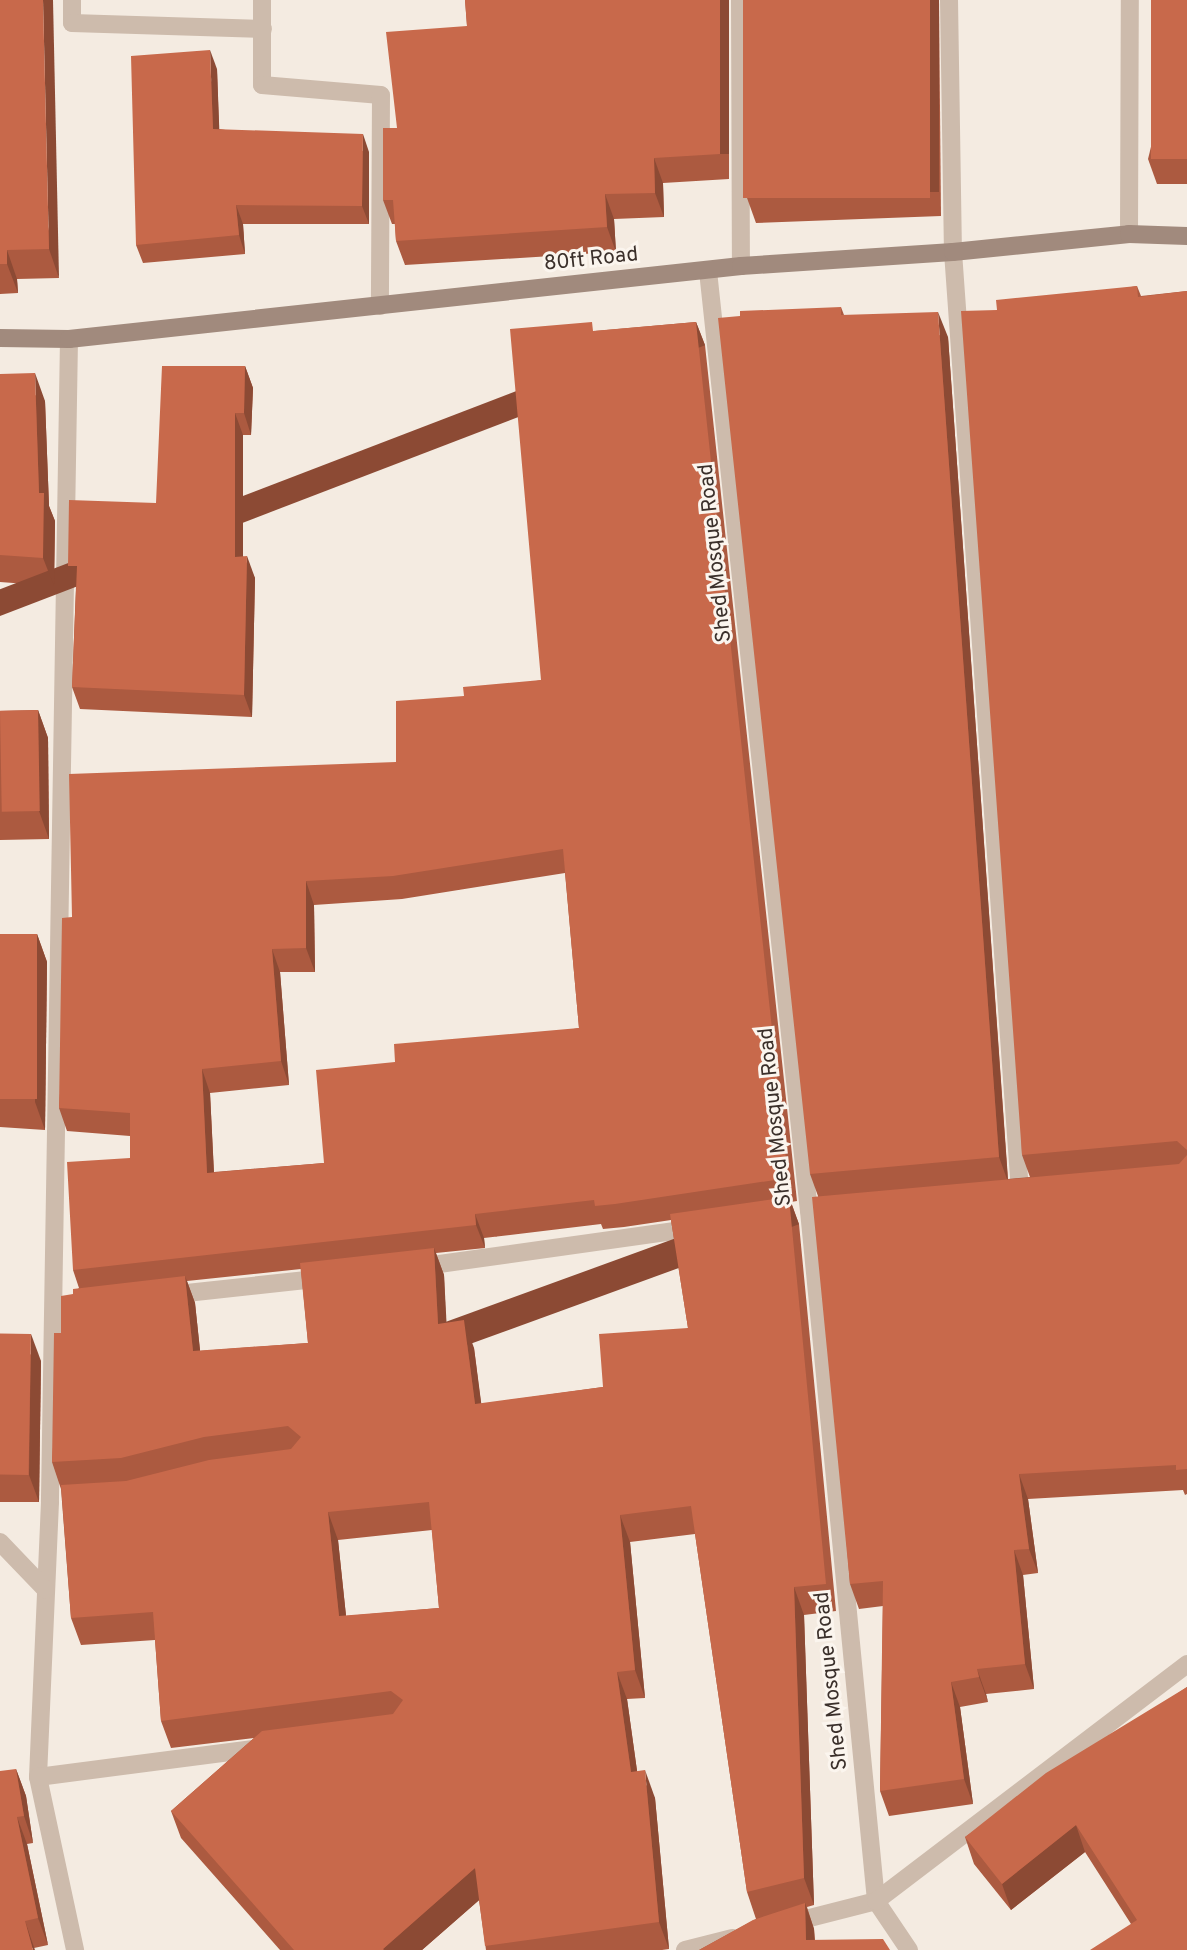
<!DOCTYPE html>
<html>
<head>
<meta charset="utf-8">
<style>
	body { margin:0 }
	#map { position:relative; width:1187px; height:1950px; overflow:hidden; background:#f4ebe1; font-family:Overpass,sans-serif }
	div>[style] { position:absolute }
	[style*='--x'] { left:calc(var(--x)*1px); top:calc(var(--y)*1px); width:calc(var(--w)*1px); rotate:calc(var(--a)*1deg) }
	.minor>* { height:18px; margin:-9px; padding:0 9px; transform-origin:9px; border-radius:9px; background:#cdbbac }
	.secondary>* { height:18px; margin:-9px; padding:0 9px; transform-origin:9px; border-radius:9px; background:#a18a7d }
	.wall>* { inset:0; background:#ac5a40 }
	.shaded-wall>* { inset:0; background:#8c4a34; transform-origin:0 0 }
	.building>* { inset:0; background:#c8694b; transform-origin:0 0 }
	span { translate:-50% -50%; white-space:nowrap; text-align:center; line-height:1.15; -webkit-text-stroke:6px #fbf5ee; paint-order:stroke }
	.street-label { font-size:21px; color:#3b302b }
</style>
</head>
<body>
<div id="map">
	<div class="minor">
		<i style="--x:72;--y:0;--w:23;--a:90"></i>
		<i style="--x:72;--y:23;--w:191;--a:1.8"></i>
		<i style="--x:262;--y:0;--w:85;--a:90"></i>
		<i style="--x:262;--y:85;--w:119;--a:4.8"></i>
		<i style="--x:381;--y:95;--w:211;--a:90.3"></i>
		<i style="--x:740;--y:0;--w:266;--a:89.8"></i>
		<i style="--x:949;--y:0;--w:252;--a:89.1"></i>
		<i style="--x:953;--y:252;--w:941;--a:85.92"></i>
		<i style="--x:1129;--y:234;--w:234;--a:-89.8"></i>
		<i style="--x:708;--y:271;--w:945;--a:83.87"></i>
		<i style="--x:809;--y:1211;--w:693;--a:84.45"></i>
		<i style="--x:876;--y:1901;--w:59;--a:56"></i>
		<i style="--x:69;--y:339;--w:1163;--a:90.94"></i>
		<i style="--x:50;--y:1502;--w:275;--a:92.5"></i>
		<i style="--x:38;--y:1777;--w:177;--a:77.9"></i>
		<i style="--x:418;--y:1267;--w:281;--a:-8"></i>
		<i style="--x:168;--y:1295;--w:157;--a:-6.2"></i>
		<i style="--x:0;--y:1542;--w:66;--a:46.2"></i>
		<i style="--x:38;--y:1777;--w:224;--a:-7.4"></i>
		<i style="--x:790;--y:1923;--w:89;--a:-14.3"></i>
		<i style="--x:876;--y:1901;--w:391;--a:-37.3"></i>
		<i style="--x:685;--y:1950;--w:49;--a:-14.3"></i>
	</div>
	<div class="secondary">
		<i style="--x:0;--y:338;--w:69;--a:0.8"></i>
		<i style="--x:69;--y:339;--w:676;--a:-6.2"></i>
		<i style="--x:741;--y:266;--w:212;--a:-3.8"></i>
		<i style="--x:953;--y:252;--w:177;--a:-5.8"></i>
		<i style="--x:1129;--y:234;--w:58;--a:2"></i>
	</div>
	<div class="wall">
		<i style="clip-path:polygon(0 0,59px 278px,17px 279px,18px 293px,0 294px)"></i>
		<i style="clip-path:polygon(465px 0,729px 0,729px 179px,663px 183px,664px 217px,614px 219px,616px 252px,405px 265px,396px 241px,395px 224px,392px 224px,383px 200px,397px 128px,467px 26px)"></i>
		<i style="clip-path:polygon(743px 0,939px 0,941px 216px,756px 223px,747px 198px)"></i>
		<i style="clip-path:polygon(1187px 0,1187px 184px,1157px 184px,1148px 159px)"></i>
		<i style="clip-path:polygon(217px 69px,219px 129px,369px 152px,369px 224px,243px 224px,245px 254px,143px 263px,136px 245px)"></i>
		<i style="clip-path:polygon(1137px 286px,1141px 296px,1187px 291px,1187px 1494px,1185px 1495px,1183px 1490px,1028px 1499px,1038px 1573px,1023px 1575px,1034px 1689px,986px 1694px,988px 1702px,960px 1707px,973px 1804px,889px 1816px,880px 1791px,883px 1606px,859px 1609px,850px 1584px,818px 1196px,810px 1174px,841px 307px,844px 315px,948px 337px,1008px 1179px,1030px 1177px,1022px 1155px,997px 310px)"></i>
		<i style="clip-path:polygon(evenodd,696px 322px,705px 345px,797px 1201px,791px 1202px,799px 1224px,836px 1611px,804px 1615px,814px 1905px,807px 1907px,814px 1929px,815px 1940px,699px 1950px,756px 1919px,747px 1892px,695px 1534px,630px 1542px,645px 1698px,627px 1699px,637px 1771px,655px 1798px,669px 1949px,662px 1950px,486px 1950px,479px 1900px,422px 1950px,280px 1950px,181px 1838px,171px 1811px,254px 1738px,171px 1748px,161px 1721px,155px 1640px,81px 1645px,71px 1618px,61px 1489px,52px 1462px,61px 1333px,73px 1294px,79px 1288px,73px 1270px,130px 1158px,130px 1136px,67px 1131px,59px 1108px,72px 917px,396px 762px,464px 696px,541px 680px,595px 331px,696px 322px,565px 873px,579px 1028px,395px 1062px,324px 1163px,214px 1172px,210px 1093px,289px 1085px,280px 972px,315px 972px,314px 905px,402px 899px,565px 873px,696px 322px,671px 1220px,688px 1328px,603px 1387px,481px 1404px,474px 1348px,446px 1323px,444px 1275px,436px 1253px,485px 1248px,484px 1238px,601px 1224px,603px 1229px,624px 1227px,671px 1220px,696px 322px,301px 1269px,308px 1343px,200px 1351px,195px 1303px,187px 1281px,301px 1269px,696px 322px,432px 1530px,439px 1608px,346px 1616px,338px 1540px,432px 1530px)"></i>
		<i style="clip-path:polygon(245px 366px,253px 388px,251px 435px,243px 435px,243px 556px,255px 578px,252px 717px,80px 709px,72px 687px,76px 587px,68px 566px,156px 503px)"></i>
		<i style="clip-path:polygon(0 374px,45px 401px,49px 506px,55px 521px,54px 586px,0 582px)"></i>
		<i style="clip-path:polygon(38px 710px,48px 738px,49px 839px,0 840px,0 711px)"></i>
		<i style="clip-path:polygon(0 934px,37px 934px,47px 962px,45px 1130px,0 1127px)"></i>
		<i style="clip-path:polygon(0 1335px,41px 1361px,39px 1502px,0 1502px)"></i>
		<i style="clip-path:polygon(1187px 1687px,1187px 1950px,1131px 1924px,1085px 1852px,1011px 1910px,974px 1864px,965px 1837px)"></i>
		<i style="clip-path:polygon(16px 1769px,26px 1796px,33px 1843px,27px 1844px,48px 1945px,34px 1948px,0 1950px)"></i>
	</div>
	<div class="shaded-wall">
		<i style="clip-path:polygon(43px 0,53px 0,59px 278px,49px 249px)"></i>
		<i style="left:720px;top:0;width:9px;height:154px"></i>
		<i style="left:930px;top:0;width:9px;height:192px"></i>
		<i style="clip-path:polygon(210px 50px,217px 69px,220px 148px,213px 129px)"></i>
		<i style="clip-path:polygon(363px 134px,369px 152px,369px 224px,362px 206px)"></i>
		<i style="clip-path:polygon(654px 158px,663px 183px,664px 217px,655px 193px)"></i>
		<i style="clip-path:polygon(605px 194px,614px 219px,616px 252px,607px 227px)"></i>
		<i style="clip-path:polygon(236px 205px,243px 224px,245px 254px,239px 235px)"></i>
		<i style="clip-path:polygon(7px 250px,17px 279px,18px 293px,7px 264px)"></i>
		<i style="clip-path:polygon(938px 312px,948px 337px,1008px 1182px,999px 1157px)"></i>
		<i style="left:696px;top:322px;width:25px;height:861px;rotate:69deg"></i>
		<i style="clip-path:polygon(245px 366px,253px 388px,251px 435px,244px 413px)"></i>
		<i style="clip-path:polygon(35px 373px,45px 401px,49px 506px,55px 521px,54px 586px,43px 558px,39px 493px)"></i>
		<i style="clip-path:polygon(235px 413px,243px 435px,243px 578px,235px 557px)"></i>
		<i style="clip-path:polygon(247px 556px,255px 578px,252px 717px,244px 695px)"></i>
		<i style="clip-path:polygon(38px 710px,48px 738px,49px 839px,39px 811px)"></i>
		<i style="clip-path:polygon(306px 881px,314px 905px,315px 972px,306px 948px)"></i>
		<i style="clip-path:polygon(37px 934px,47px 962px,45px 1130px,35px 1102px)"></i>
		<i style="clip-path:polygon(272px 949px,280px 972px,289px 1085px,281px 1061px)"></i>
		<i style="clip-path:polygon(202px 1069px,210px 1093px,215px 1196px,207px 1173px)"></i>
		<i style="left:789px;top:1197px;width:29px;height:389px;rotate:70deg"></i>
		<i style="clip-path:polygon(475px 1214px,484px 1238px,485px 1248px,476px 1225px)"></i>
		<i style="clip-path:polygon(434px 1248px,444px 1275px,448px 1351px,438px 1324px)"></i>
		<i style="clip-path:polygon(185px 1276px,195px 1303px,203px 1378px,193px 1351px)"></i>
		<i style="clip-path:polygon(464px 1320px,474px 1348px,485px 1432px,475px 1404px)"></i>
		<i style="clip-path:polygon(31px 1334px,41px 1361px,39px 1502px,29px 1475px)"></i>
		<i style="clip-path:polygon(1019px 1474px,1028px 1499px,1038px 1573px,1029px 1549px)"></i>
		<i style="clip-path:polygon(328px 1512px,338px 1540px,349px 1644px,339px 1616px)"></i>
		<i style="clip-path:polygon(620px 1515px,630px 1542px,645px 1698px,635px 1670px)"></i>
		<i style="clip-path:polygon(1014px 1550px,1023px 1575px,1034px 1689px,1025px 1664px)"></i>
		<i style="clip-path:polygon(794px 1587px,804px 1615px,814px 1905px,804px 1878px)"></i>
		<i style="clip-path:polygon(977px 1669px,986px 1694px,988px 1702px,979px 1677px)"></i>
		<i style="clip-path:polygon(617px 1672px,627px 1699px,641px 1799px,631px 1772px)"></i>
		<i style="clip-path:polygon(951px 1682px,960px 1707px,973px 1804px,964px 1779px)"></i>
		<i style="clip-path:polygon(16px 1769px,26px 1796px,33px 1843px,24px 1816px)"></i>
		<i style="clip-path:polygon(645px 1770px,655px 1798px,669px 1949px,659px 1922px)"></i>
		<i style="clip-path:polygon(17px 1817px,27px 1844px,48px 1945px,38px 1918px)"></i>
		<i style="clip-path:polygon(1076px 1825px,1085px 1852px,1011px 1910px,1002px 1884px)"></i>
		<i style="clip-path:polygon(475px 1868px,485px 1895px,422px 1950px,383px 1950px,383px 1949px)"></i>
		<i style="clip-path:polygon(805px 1903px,814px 1929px,815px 1950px,806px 1940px)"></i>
		<i style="clip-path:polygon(25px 1921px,35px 1950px,33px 1950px)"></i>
	</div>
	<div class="building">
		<i style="clip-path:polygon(0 0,43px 0,49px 249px,7px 250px,7px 264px,0 264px)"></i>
		<i style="clip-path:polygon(465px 0,720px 0,720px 154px,654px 158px,655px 193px,605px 194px,607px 227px,396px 241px,393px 200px,383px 200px,383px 128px,397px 128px,386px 32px,467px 26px)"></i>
		<i style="left:743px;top:0;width:187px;height:198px"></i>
		<i style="left:1151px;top:0;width:36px;height:159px"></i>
		<i style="clip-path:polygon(210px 50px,213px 129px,363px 134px,362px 206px,236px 205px,239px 235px,136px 245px,131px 56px)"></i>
		<i style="clip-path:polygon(1137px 286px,1138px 297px,1187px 291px,1187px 1150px,1177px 1141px,1022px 1155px,961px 311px,997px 310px,996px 300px)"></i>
		<i style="clip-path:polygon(841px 307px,841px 315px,938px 312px,999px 1157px,810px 1174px,718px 318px,740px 316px,740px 311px)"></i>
		<i style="clip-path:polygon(evenodd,592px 322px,593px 331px,696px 322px,788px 1178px,615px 1204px,595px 1206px,594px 1200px,475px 1214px,476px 1225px,73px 1270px,67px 1162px,130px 1158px,130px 1113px,59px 1108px,62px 918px,72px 917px,69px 774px,396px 762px,396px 701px,464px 696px,463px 687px,541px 680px,510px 329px,592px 322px,563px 849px,579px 1028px,394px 1044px,395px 1062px,316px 1070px,324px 1163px,207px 1173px,202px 1069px,281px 1061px,272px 949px,306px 948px,306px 881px,393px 876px,563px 849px)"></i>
		<i style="clip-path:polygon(162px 366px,245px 366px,244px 413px,235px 413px,235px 557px,247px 556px,244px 695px,72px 687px,77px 566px,68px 566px,69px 500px,156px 503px)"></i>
		<i style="clip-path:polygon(35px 373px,39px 493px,44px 493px,43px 558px,0 555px,0 374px)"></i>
		<i style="left:38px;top:710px;width:101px;height:38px;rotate:89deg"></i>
		<i style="left:0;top:934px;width:37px;height:165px"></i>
		<i style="clip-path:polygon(1187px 1155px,1187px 1469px,1176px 1470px,1176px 1465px,1019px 1474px,1029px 1549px,1014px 1550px,1025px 1664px,977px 1669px,979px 1677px,951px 1682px,964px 1779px,880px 1791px,883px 1581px,850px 1584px,812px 1197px,1179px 1164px)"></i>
		<i style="clip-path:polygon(evenodd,789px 1197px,826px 1584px,794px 1587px,804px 1878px,747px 1892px,691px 1506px,620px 1515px,635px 1670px,617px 1672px,631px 1772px,645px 1770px,659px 1922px,485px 1946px,475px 1868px,383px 1949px,384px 1950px,294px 1950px,171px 1811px,262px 1731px,393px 1714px,403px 1700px,391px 1691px,161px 1721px,153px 1612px,71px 1618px,61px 1485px,126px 1481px,209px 1460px,291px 1449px,301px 1437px,288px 1426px,204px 1437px,121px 1458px,52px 1462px,54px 1333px,61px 1333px,61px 1296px,73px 1294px,73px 1289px,185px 1276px,193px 1351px,308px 1343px,300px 1263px,434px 1248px,438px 1324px,464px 1320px,475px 1404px,603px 1387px,599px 1334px,688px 1328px,670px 1214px,789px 1197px,429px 1502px,439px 1608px,339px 1616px,328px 1512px,429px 1502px)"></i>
		<i style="left:31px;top:1334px;width:141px;height:31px;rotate:91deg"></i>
		<i style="clip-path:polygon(1187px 1687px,1187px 1950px,1090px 1950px,1137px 1920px,1076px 1825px,1002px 1884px,965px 1837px,1046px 1773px)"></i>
		<i style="clip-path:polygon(16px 1769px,24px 1816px,17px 1817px,38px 1918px,25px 1921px,33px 1950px,0 1950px,0 1771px)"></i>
		<i style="clip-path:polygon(805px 1903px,806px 1940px,883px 1939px,890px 1950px,699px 1950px,753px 1920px)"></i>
	</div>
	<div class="street-label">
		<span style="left:591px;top:260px;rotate:-6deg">80ft Road</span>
		<span style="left:716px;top:553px;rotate:-96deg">Shed Mosque Road</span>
		<span style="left:776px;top:1117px;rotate:-96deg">Shed Mosque Road</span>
		<span style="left:832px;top:1681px;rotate:-96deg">Shed Mosque Road</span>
	</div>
</div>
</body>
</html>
